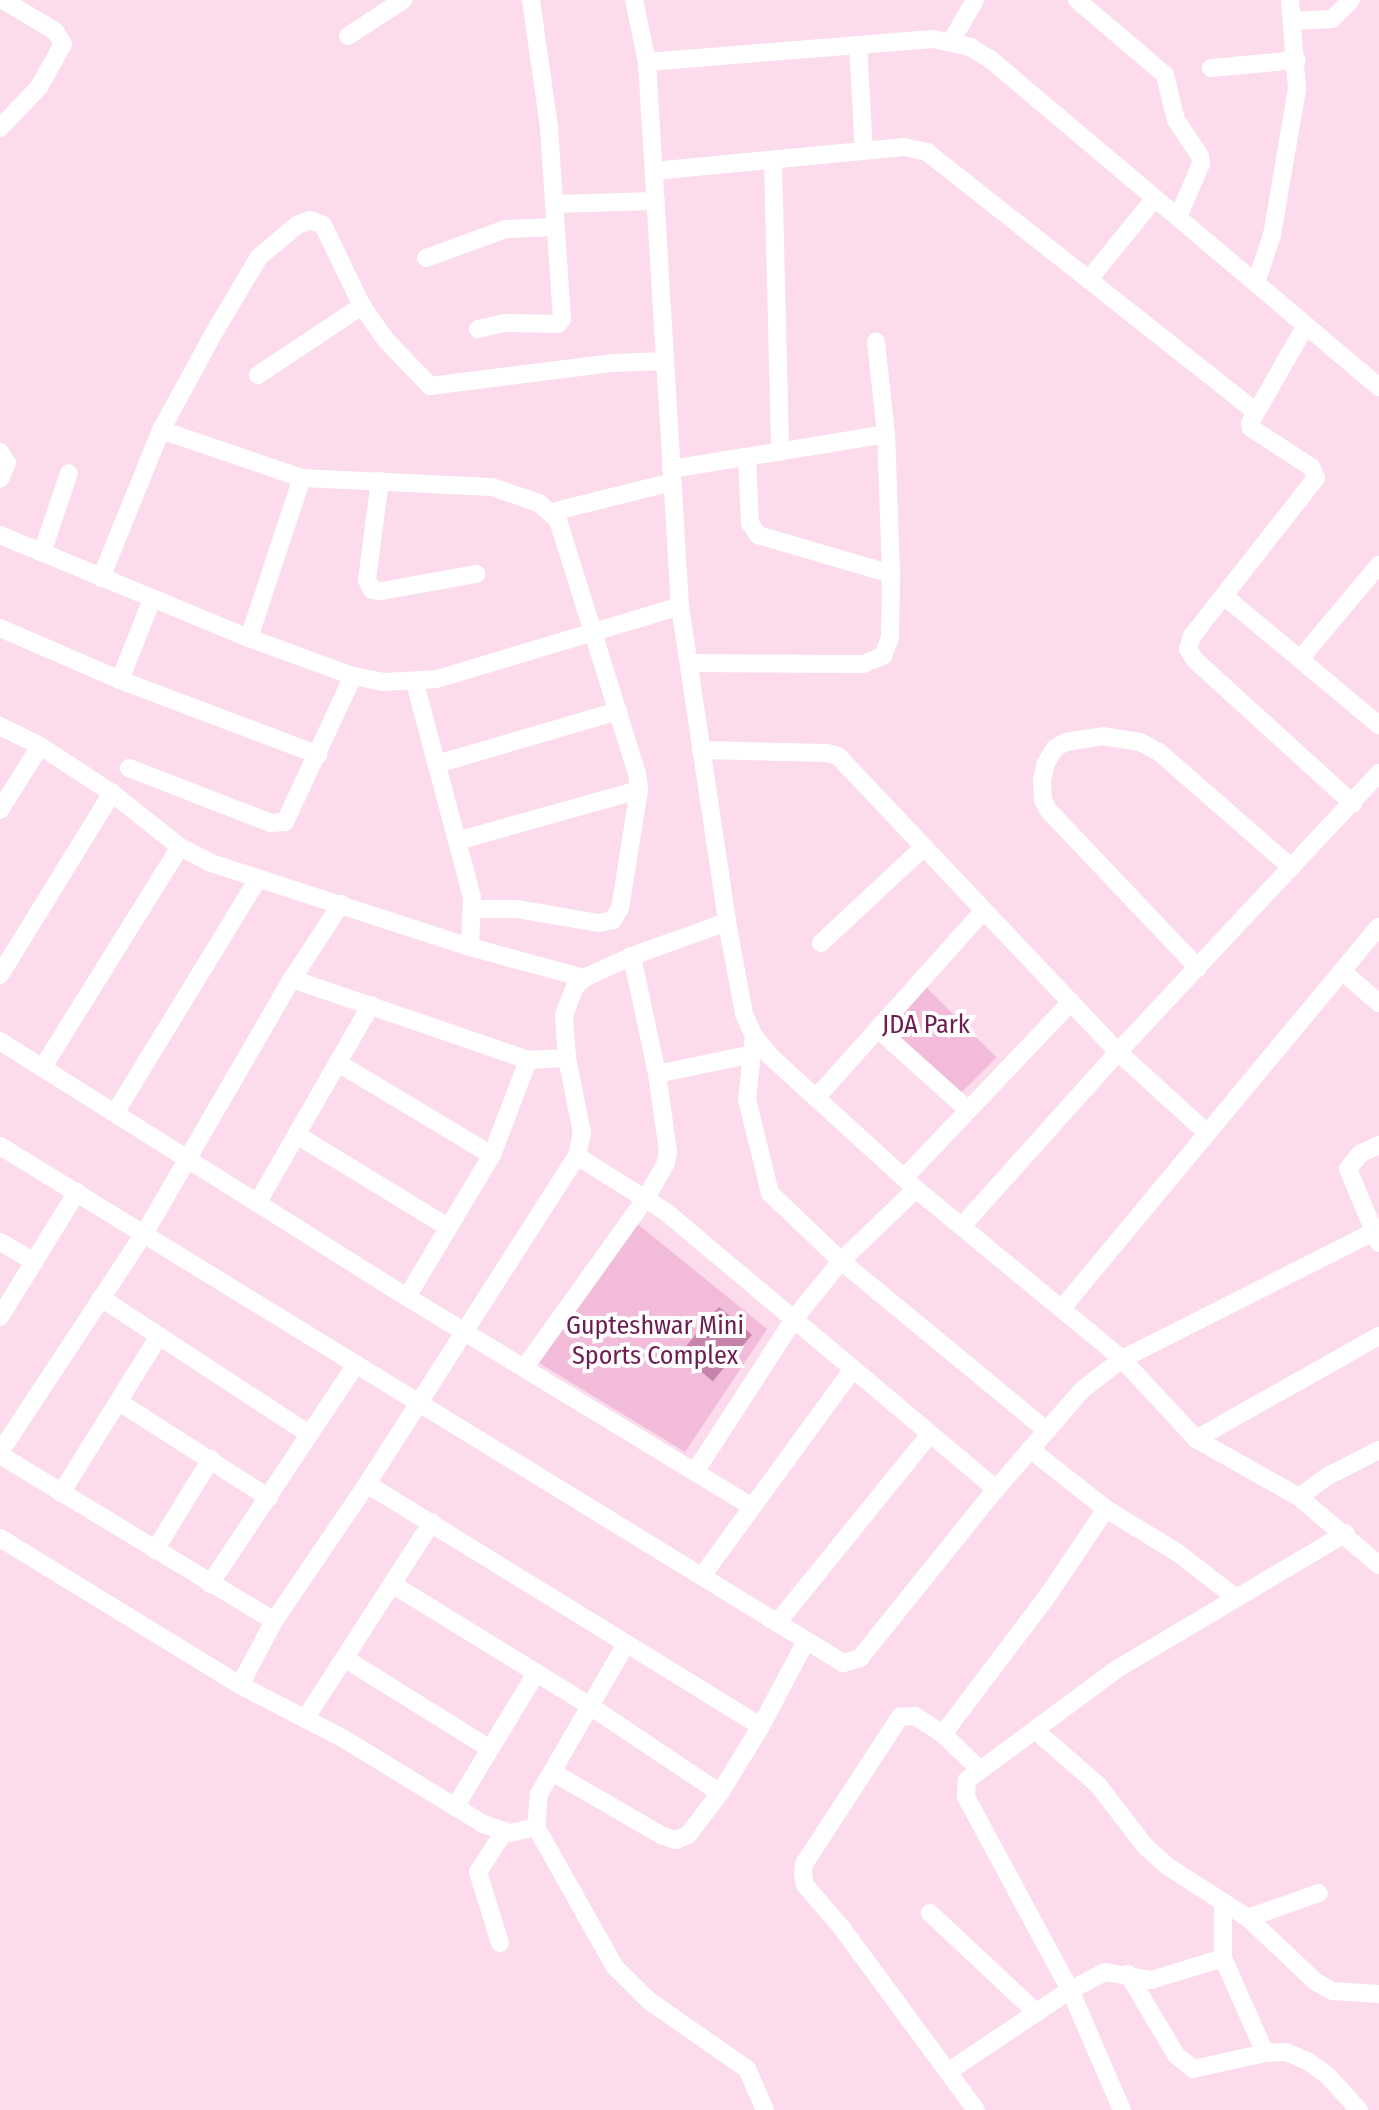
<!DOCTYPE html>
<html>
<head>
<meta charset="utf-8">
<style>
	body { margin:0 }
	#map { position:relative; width:1379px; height:2110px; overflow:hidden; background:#fbdbec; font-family:"Fira Sans Condensed",sans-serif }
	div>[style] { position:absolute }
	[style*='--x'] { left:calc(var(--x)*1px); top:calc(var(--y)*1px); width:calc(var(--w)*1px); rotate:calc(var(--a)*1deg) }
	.green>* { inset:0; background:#f2bbd9; transform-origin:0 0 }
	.water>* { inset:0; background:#c784aa; transform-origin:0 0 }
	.minor>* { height:18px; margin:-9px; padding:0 9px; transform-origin:9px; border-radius:9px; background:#fff }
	span { translate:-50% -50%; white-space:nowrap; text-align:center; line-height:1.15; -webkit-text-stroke:8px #fff; paint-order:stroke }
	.park-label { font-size:26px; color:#6d1d51 }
</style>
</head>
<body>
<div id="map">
	<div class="green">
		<i style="left:925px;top:986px;width:101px;height:56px;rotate:45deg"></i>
		<i style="clip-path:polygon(635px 1222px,767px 1329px,685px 1452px,536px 1361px)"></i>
	</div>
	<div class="water">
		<i style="left:719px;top:1307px;width:43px;height:61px;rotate:40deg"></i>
	</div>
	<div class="minor">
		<i style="--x:634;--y:0;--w:63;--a:78.2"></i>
		<i style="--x:647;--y:62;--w:545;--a:86.53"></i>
		<i style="--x:680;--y:606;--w:319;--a:81.5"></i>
		<i style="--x:727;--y:922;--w:94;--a:79.5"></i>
		<i style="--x:744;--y:1014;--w:24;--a:66"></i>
		<i style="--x:754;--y:1036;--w:26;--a:51"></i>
		<i style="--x:770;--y:1056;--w:197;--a:42.3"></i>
		<i style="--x:916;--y:1189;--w:267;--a:39.5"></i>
		<i style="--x:1122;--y:1359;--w:109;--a:47.2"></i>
		<i style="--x:1196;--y:1439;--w:118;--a:29.4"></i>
		<i style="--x:1299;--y:1497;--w:105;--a:40.4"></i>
		<i style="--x:1077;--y:0;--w:116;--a:40.4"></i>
		<i style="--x:1165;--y:75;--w:46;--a:76.3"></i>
		<i style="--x:1176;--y:120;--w:43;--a:56.3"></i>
		<i style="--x:1200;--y:156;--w:8;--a:83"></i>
		<i style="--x:1201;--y:164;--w:58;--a:113.5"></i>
		<i style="--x:1293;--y:21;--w:39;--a:-3"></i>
		<i style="--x:1332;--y:19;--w:27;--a:-45"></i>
		<i style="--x:348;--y:36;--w:66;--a:-33.2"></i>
		<i style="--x:952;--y:40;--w:46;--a:-60.1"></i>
		<i style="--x:858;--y:45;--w:106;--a:86.8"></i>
		<i style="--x:647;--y:62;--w:287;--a:-4.6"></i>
		<i style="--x:933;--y:39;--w:38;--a:12"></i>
		<i style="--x:970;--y:47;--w:23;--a:31"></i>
		<i style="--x:990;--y:59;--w:509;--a:40.14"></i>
		<i style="--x:1211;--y:68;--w:86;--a:-5.3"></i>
		<i style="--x:0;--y:128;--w:57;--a:-46.4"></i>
		<i style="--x:39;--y:87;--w:49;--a:-60.8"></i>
		<i style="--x:63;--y:44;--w:15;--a:-122"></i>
		<i style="--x:55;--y:31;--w:61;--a:-149.2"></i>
		<i style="--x:773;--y:160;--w:292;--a:88.6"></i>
		<i style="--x:654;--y:171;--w:251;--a:-5.5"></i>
		<i style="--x:904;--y:147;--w:24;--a:12"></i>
		<i style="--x:927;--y:152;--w:418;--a:38.3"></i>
		<i style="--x:555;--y:204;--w:101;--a:-1.7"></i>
		<i style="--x:426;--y:258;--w:85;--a:-19.9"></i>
		<i style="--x:506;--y:229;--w:50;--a:-2.3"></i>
		<i style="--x:1090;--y:278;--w:103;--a:-50.9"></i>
		<i style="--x:1256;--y:283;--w:51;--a:-71.6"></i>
		<i style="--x:1272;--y:235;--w:148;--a:-80.3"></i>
		<i style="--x:1297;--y:89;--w:89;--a:-94.5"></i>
		<i style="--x:1306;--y:325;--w:113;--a:119.7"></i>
		<i style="--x:1250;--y:423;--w:5;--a:79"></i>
		<i style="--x:1251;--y:428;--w:72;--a:33"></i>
		<i style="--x:1311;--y:467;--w:12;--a:66"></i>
		<i style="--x:1316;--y:478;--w:201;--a:128.1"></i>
		<i style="--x:1192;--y:636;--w:14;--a:107"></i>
		<i style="--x:1188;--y:649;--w:13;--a:58"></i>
		<i style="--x:1195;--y:660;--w:214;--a:42.3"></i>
		<i style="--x:478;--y:329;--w:26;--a:-13"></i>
		<i style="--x:503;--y:323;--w:55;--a:1"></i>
		<i style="--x:558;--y:324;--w:6;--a:-51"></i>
		<i style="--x:562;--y:319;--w:192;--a:-93.9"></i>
		<i style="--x:549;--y:127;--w:128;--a:-98.1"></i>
		<i style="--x:258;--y:375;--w:125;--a:-33.6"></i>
		<i style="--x:161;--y:430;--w:149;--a:18.8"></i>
		<i style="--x:302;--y:478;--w:190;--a:2.7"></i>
		<i style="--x:492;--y:487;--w:50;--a:18.8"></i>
		<i style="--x:539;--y:503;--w:25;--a:42"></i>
		<i style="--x:558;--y:520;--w:265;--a:72.7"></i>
		<i style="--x:637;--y:773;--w:17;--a:83"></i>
		<i style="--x:639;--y:790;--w:120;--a:99.1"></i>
		<i style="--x:620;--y:908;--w:14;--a:120"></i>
		<i style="--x:613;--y:920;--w:14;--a:168"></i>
		<i style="--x:599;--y:923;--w:84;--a:-170.4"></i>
		<i style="--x:516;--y:909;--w:43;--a:180"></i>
		<i style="--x:0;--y:452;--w:13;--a:58"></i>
		<i style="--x:7;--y:463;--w:17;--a:114"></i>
		<i style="--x:747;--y:457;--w:66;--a:87.4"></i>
		<i style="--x:750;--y:523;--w:14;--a:56"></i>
		<i style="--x:758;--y:535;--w:139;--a:16.3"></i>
		<i style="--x:671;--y:469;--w:218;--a:-9.2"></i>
		<i style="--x:380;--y:481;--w:100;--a:97.5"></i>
		<i style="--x:367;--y:580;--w:11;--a:63"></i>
		<i style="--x:372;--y:590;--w:10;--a:6"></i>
		<i style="--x:382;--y:591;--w:96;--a:-10.3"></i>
		<i style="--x:552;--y:512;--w:124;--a:-14"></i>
		<i style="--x:0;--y:535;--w:269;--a:22.5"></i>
		<i style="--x:249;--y:638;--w:111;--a:20.1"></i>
		<i style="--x:353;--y:676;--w:32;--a:11"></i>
		<i style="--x:384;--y:682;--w:53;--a:-3.2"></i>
		<i style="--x:437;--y:679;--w:254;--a:-16.7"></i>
		<i style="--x:42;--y:553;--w:84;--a:-71.4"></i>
		<i style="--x:101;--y:578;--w:160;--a:-67.9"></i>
		<i style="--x:161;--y:430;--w:113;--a:-61.4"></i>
		<i style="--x:215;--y:331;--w:86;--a:-59.3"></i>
		<i style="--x:259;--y:257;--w:50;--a:-40.1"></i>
		<i style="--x:297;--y:225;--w:14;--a:-21"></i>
		<i style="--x:310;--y:220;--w:14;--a:21"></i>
		<i style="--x:323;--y:225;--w:90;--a:64.3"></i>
		<i style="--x:362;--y:306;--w:40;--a:55.1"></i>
		<i style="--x:385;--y:339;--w:65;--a:46.2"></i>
		<i style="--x:430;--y:386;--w:183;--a:-7.2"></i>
		<i style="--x:612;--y:363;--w:53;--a:-2.2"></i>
		<i style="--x:1224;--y:596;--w:202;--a:39.8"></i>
		<i style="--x:0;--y:628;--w:131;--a:23.4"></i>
		<i style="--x:120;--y:680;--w:212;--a:20.7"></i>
		<i style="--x:249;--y:638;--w:169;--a:-71.7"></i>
		<i style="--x:1300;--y:659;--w:123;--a:-50"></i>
		<i style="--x:689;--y:663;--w:174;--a:0.3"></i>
		<i style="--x:863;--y:664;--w:22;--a:-22"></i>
		<i style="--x:883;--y:656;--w:19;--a:-69"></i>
		<i style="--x:890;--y:638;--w:64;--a:-89.1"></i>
		<i style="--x:891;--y:574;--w:140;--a:-92"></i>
		<i style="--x:886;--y:434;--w:93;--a:-96.2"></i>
		<i style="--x:120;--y:680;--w:87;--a:-68.4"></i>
		<i style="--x:415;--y:683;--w:221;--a:75.1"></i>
		<i style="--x:472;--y:897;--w:50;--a:92.3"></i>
		<i style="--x:0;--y:726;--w:45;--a:26.6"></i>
		<i style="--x:40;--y:746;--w:86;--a:33.1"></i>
		<i style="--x:112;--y:793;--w:87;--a:38.5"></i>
		<i style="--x:180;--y:847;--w:35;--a:27"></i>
		<i style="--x:211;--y:863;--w:272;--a:18"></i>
		<i style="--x:470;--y:947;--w:118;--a:15.2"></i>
		<i style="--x:701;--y:750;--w:126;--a:1.4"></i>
		<i style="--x:827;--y:753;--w:11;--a:15"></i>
		<i style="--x:838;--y:756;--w:407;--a:46.6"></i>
		<i style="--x:1118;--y:1052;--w:120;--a:42.3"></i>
		<i style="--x:437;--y:764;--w:189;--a:-16.3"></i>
		<i style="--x:129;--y:768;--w:152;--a:21.2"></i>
		<i style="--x:271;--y:823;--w:14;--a:-4"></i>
		<i style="--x:285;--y:822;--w:161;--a:-65"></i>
		<i style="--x:0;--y:810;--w:75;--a:-58"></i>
		<i style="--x:457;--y:841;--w:189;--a:-15.7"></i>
		<i style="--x:821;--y:943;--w:139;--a:-43"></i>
		<i style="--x:1198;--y:968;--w:216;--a:-133.5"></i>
		<i style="--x:1049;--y:811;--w:13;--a:-119"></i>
		<i style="--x:1043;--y:800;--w:20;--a:-93"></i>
		<i style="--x:1042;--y:780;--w:17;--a:-77"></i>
		<i style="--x:1046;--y:763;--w:17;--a:-59"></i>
		<i style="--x:1055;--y:748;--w:13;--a:-29"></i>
		<i style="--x:1066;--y:742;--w:36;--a:-9"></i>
		<i style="--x:1102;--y:736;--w:38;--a:9"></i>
		<i style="--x:1140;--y:742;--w:21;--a:28"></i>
		<i style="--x:1159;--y:752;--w:176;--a:41.1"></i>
		<i style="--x:1342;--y:971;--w:49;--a:40.9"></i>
		<i style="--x:0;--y:975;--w:214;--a:-58.4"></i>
		<i style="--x:292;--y:979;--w:250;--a:18.9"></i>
		<i style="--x:528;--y:1060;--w:39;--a:-3"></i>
		<i style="--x:878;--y:1029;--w:121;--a:42"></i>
		<i style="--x:754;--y:1036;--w:63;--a:96.3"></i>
		<i style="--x:747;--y:1099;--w:97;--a:76.3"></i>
		<i style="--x:770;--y:1193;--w:98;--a:43.8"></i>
		<i style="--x:841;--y:1261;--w:267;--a:39.5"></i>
		<i style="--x:0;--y:1041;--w:481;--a:32.2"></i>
		<i style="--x:407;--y:1297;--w:404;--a:31.3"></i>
		<i style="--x:338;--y:1063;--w:179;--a:30.9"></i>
		<i style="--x:43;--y:1067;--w:259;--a:-58.1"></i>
		<i style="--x:657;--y:1074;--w:94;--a:-11.7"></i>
		<i style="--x:816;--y:1098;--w:251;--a:-48.2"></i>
		<i style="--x:115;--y:1113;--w:274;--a:-58.6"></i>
		<i style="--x:297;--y:1135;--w:177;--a:31.4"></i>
		<i style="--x:1379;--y:1145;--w:21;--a:155"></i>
		<i style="--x:1360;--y:1154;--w:19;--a:129"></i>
		<i style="--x:1348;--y:1169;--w:80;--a:67.3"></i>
		<i style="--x:0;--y:1146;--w:989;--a:31.52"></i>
		<i style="--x:843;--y:1663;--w:18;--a:-16"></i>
		<i style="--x:860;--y:1658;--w:217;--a:-51.2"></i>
		<i style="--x:996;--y:1489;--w:131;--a:-49"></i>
		<i style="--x:1082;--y:1390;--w:51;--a:-37.8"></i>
		<i style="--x:1122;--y:1359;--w:288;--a:-26.8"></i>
		<i style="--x:577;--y:1156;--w:105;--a:32.2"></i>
		<i style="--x:666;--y:1212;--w:431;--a:40"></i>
		<i style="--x:904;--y:1178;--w:243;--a:-46.5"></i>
		<i style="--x:258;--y:1202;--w:227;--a:-60.2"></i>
		<i style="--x:962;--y:1226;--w:234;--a:-48.1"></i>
		<i style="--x:1118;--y:1052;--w:382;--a:-46.9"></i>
		<i style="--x:0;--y:1242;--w:40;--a:29.7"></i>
		<i style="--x:407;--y:1297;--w:165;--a:-59.1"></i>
		<i style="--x:492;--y:1155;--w:102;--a:-69.2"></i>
		<i style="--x:101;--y:1298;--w:249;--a:33.2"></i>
		<i style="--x:1063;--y:1307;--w:494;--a:-50.3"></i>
		<i style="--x:0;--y:1317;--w:147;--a:-58.4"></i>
		<i style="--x:525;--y:1367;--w:208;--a:-54.4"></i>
		<i style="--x:646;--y:1198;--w:40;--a:-60.3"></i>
		<i style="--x:666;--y:1163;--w:12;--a:-81"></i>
		<i style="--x:668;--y:1151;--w:78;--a:-98.1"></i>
		<i style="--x:657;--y:1074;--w:121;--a:-102"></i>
		<i style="--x:119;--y:1402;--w:178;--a:32.6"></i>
		<i style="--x:1196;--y:1439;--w:210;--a:-29.4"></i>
		<i style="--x:1030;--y:1449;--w:97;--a:38.3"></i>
		<i style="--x:1106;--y:1509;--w:84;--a:31.4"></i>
		<i style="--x:1178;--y:1553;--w:72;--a:37.7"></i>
		<i style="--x:0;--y:1452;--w:261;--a:-56.6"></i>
		<i style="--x:144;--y:1234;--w:295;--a:-59.9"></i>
		<i style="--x:292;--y:979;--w:90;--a:-56.8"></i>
		<i style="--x:0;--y:1455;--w:320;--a:31.2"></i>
		<i style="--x:695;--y:1472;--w:182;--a:-57.1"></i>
		<i style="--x:794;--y:1319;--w:75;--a:-51"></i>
		<i style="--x:841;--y:1261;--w:104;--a:-43.8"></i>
		<i style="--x:367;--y:1484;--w:462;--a:31.6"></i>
		<i style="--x:61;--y:1493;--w:185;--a:-58"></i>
		<i style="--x:1299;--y:1497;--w:36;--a:-36"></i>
		<i style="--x:1328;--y:1476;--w:57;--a:-27"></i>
		<i style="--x:0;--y:1538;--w:281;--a:31.5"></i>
		<i style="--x:240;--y:1685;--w:117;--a:27.4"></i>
		<i style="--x:344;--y:1739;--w:163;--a:31.4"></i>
		<i style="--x:483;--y:1824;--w:28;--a:18"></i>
		<i style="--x:510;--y:1833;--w:27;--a:-13"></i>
		<i style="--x:155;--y:1550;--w:107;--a:-58.4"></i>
		<i style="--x:702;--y:1576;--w:256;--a:-53.9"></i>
		<i style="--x:210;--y:1584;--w:264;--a:-56.4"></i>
		<i style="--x:392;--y:1584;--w:233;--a:31.6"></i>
		<i style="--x:590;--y:1706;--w:156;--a:33.8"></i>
		<i style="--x:777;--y:1623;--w:243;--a:-51"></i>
		<i style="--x:626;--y:1644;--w:173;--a:120.1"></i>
		<i style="--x:539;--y:1794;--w:33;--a:95"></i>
		<i style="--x:536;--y:1827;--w:161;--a:60.6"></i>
		<i style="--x:615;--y:1967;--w:47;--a:45"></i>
		<i style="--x:648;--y:2000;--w:121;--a:34.9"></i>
		<i style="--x:747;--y:2069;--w:45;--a:66.3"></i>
		<i style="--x:344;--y:1658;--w:172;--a:31.9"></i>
		<i style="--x:240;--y:1685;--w:72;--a:-62"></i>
		<i style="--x:274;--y:1621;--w:166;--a:-55.8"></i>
		<i style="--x:367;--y:1484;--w:389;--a:-57.4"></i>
		<i style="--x:577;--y:1156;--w:24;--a:-78"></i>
		<i style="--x:582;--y:1133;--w:76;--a:-101.3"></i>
		<i style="--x:567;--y:1058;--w:43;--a:-94"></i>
		<i style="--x:564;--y:1015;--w:30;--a:-69"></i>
		<i style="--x:575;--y:987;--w:13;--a:-45"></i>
		<i style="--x:584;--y:978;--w:53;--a:-24.6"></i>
		<i style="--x:632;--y:956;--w:101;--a:-19.7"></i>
		<i style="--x:305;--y:1719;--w:234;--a:-57.2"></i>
		<i style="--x:1035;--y:1730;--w:84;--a:41.1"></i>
		<i style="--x:1098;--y:1785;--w:77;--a:52.4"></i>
		<i style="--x:1145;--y:1846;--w:30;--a:42"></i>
		<i style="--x:1167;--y:1866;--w:96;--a:32.7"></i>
		<i style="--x:1248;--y:1918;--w:93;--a:43.3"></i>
		<i style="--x:1316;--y:1982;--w:18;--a:29"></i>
		<i style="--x:1332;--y:1991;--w:47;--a:3.7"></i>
		<i style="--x:943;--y:1734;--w:174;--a:-52.9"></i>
		<i style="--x:1048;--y:1595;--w:104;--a:-56"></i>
		<i style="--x:552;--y:1772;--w:128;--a:30"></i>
		<i style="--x:663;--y:1836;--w:14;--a:17"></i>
		<i style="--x:676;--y:1840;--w:13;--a:-23"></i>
		<i style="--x:688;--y:1835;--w:53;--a:-52.7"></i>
		<i style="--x:720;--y:1793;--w:79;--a:-58.5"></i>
		<i style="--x:761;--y:1726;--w:96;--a:-62.1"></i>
		<i style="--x:455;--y:1807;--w:157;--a:-58.8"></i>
		<i style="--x:1223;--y:1902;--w:56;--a:90"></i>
		<i style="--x:1223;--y:1958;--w:104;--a:66.1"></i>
		<i style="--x:930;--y:1913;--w:146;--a:43.1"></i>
		<i style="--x:1248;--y:1918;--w:75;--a:-19.4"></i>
		<i style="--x:500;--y:1943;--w:74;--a:-107.2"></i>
		<i style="--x:478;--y:1872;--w:48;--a:-57"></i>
		<i style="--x:1128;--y:1974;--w:94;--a:59.3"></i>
		<i style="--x:1176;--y:2055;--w:22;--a:39"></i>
		<i style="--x:1193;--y:2069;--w:74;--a:-12.5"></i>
		<i style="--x:1265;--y:2053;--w:21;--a:-3"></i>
		<i style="--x:1286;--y:2052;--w:25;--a:23"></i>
		<i style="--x:1309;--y:2062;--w:24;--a:36"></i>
		<i style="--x:1328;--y:2076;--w:46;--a:47.6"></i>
		<i style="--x:949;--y:2071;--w:146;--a:-33.8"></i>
		<i style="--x:1070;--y:1990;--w:39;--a:-27"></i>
		<i style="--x:1105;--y:1972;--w:47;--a:9.9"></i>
		<i style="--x:1151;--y:1980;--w:75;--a:-17"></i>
		<i style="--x:976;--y:2110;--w:227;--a:-126.4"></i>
		<i style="--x:841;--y:1927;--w:55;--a:-130.6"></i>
		<i style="--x:805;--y:1885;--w:11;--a:-100"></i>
		<i style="--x:803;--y:1874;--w:10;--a:-84"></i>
		<i style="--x:804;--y:1864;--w:176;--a:-56.9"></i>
		<i style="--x:900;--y:1717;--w:15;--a:-4"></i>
		<i style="--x:915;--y:1716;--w:33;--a:33"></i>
		<i style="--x:943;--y:1734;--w:50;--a:44.2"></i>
		<i style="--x:1122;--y:2110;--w:131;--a:-113.4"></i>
		<i style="--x:1070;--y:1990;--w:219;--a:-118.3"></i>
		<i style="--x:966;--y:1797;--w:17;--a:-87"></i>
		<i style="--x:967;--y:1780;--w:187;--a:-36.5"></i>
		<i style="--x:1117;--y:1669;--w:266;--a:-30.7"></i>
	</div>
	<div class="park-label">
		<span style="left:926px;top:1025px">JDA Park</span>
		<span style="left:655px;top:1341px">Gupteshwar Mini<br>Sports Complex</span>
	</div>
</div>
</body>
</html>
